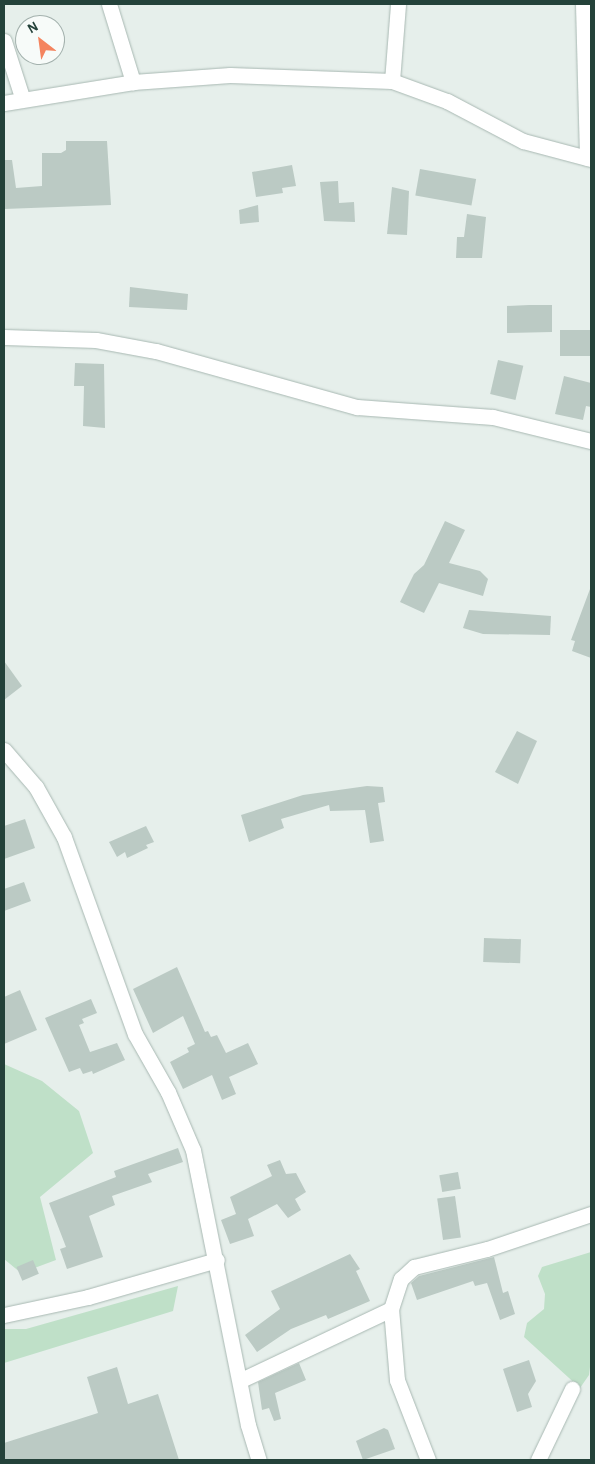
<!DOCTYPE html>
<html>
<head>
<meta charset="utf-8">
<style>
	body { margin:0 }
	#map { position:relative; width:595px; height:1464px; overflow:hidden; background:#e6efeb; font-family:"Alegreya Sans",sans-serif }
	div>[style] { position:absolute }
	[style*='--x'] { left:calc(var(--x)*1px); top:calc(var(--y)*1px); width:calc(var(--w)*1px); rotate:calc(var(--a)*1deg) }
	.green>* { inset:0; background:#bfe0c8 }
	.building>* { inset:0; background:#bbcac4; transform-origin:0 0 }
	.roads { filter:drop-shadow(0 0 1px #a8b8b2) drop-shadow(0 0 1px #a8b8b2) }
	.street>* { height:15px; margin:-7.5px; padding:0 7.5px; transform-origin:7.5px; border-radius:7.5px; background:#fff }
	.secondary>* { height:15px; margin:-7.5px; padding:0 7.5px; transform-origin:7.5px; border-radius:7.5px; background:#fff }
	span { translate:-50% -50%; white-space:nowrap; text-align:center; line-height:1.15; -webkit-text-stroke:5px #f7fbf9; paint-order:stroke }
	.frame { position:absolute; inset:0; border:5px solid #24423a; pointer-events:none }
	.north { position:absolute; left:15px; top:15px; width:50px; height:50px; box-sizing:border-box; background:#f7fbf9; border:1px solid #a3b1ad; border-radius:50%; rotate:330deg; font-size:14px; font-weight:700; line-height:20px; text-align:center; color:#24423a }
	.north::after { content:''; display:block; margin:auto; width:18px; height:22px; background:#f4845f; clip-path:polygon(50% 0,100% 100%,50% 72%,0 100%) }
</style>
</head>
<body>
<div id="map">
	<div class="green">
		<i style="clip-path:polygon(4px 1064px,42px 1081px,79px 1111px,93px 1153px,40px 1197px,56px 1260px,21px 1273px,4px 1259px)"></i>
		<i style="clip-path:polygon(591px 1252px,591px 1359px,589px 1375px,580px 1388px,524px 1337px,527px 1323px,544px 1309px,545px 1294px,538px 1276px,542px 1267px)"></i>
		<i style="clip-path:polygon(178px 1286px,173px 1311px,4px 1363px,4px 1329px,26px 1329px)"></i>
	</div>
	<div class="building">
		<i style="clip-path:polygon(66px 141px,107px 141px,111px 205px,4px 209px,4px 160px,12px 160px,16px 188px,42px 186px,42px 153px,61px 153px,66px 150px)"></i>
		<i style="clip-path:polygon(292px 165px,296px 186px,282px 188px,283px 193px,256px 197px,252px 172px)"></i>
		<i style="left:420px;top:169px;width:57px;height:27px;rotate:10deg"></i>
		<i style="clip-path:polygon(338px 181px,339px 203px,354px 202px,355px 222px,324px 221px,320px 182px)"></i>
		<i style="clip-path:polygon(392px 187px,409px 191px,407px 235px,387px 234px)"></i>
		<i style="clip-path:polygon(258px 205px,259px 222px,240px 224px,239px 210px)"></i>
		<i style="clip-path:polygon(467px 214px,486px 217px,482px 258px,456px 258px,457px 237px,464px 237px)"></i>
		<i style="clip-path:polygon(130px 287px,188px 294px,187px 310px,129px 307px)"></i>
		<i style="clip-path:polygon(529px 305px,552px 305px,552px 332px,507px 333px,507px 306px)"></i>
		<i style="left:560px;top:330px;width:31px;height:26px"></i>
		<i style="left:498px;top:360px;width:26px;height:35px;rotate:13deg"></i>
		<i style="clip-path:polygon(75px 363px,104px 364px,105px 428px,83px 426px,84px 386px,74px 386px)"></i>
		<i style="clip-path:polygon(564px 376px,591px 383px,591px 407px,586px 406px,583px 420px,555px 414px)"></i>
		<i style="clip-path:polygon(445px 521px,465px 530px,449px 563px,480px 571px,488px 579px,483px 596px,439px 583px,424px 613px,400px 602px,414px 574px,424px 565px)"></i>
		<i style="clip-path:polygon(590px 589px,591px 589px,591px 658px,572px 651px,575px 641px,571px 640px)"></i>
		<i style="clip-path:polygon(469px 610px,551px 616px,550px 635px,483px 634px,463px 628px)"></i>
		<i style="clip-path:polygon(4px 661px,22px 686px,4px 700px)"></i>
		<i style="clip-path:polygon(517px 731px,537px 741px,518px 784px,495px 772px)"></i>
		<i style="clip-path:polygon(367px 786px,383px 787px,385px 802px,378px 803px,384px 841px,370px 843px,365px 810px,330px 811px,329px 805px,281px 819px,284px 828px,249px 842px,241px 815px,303px 795px)"></i>
		<i style="clip-path:polygon(25px 819px,35px 848px,4px 859px,4px 826px)"></i>
		<i style="clip-path:polygon(146px 826px,154px 842px,146px 845px,148px 848px,127px 858px,125px 852px,117px 857px,109px 842px)"></i>
		<i style="clip-path:polygon(24px 882px,31px 901px,4px 911px,4px 889px)"></i>
		<i style="left:484px;top:938px;width:37px;height:24px;rotate:2deg"></i>
		<i style="clip-path:polygon(177px 967px,205px 1032px,208px 1031px,211px 1037px,217px 1035px,226px 1053px,248px 1043px,258px 1064px,229px 1077px,236px 1094px,222px 1100px,212px 1075px,183px 1089px,170px 1062px,189px 1052px,187px 1048px,195px 1044px,183px 1016px,153px 1033px,133px 989px)"></i>
		<i style="clip-path:polygon(20px 990px,37px 1030px,4px 1044px,4px 997px)"></i>
		<i style="clip-path:polygon(91px 999px,97px 1013px,82px 1019px,84px 1023px,79px 1025px,90px 1052px,117px 1043px,125px 1060px,93px 1074px,92px 1071px,83px 1074px,80px 1068px,69px 1072px,45px 1018px)"></i>
		<i style="clip-path:polygon(178px 1148px,183px 1162px,148px 1174px,152px 1182px,112px 1196px,115px 1205px,89px 1216px,103px 1257px,67px 1269px,60px 1249px,66px 1247px,49px 1203px,116px 1177px,114px 1171px)"></i>
		<i style="clip-path:polygon(280px 1160px,286px 1174px,296px 1173px,306px 1192px,295px 1199px,301px 1210px,288px 1218px,277px 1204px,248px 1219px,254px 1236px,230px 1244px,221px 1220px,236px 1214px,230px 1197px,272px 1176px,267px 1165px)"></i>
		<i style="left:458px;top:1172px;width:17px;height:19px;rotate:80deg"></i>
		<i style="left:455px;top:1196px;width:42px;height:18px;rotate:82deg"></i>
		<i style="clip-path:polygon(350px 1254px,360px 1269px,356px 1271px,370px 1301px,328px 1319px,326px 1315px,291px 1329px,257px 1352px,245px 1335px,280px 1309px,271px 1291px)"></i>
		<i style="clip-path:polygon(494px 1257px,503px 1293px,508px 1291px,515px 1314px,500px 1320px,487px 1283px,475px 1286px,473px 1281px,417px 1300px,411px 1283px,419px 1276px)"></i>
		<i style="left:33px;top:1260px;width:15px;height:18px;rotate:67deg"></i>
		<i style="clip-path:polygon(529px 1360px,536px 1381px,528px 1394px,532px 1407px,517px 1412px,503px 1369px)"></i>
		<i style="clip-path:polygon(299px 1363px,306px 1380px,275px 1393px,281px 1419px,274px 1421px,269px 1408px,262px 1410px,258px 1382px)"></i>
		<i style="clip-path:polygon(117px 1367px,128px 1404px,158px 1394px,179px 1460px,4px 1460px,4px 1443px,98px 1413px,87px 1377px)"></i>
		<i style="clip-path:polygon(384px 1428px,388px 1430px,395px 1449px,363px 1460px,356px 1441px)"></i>
	</div>
	<div class="roads">
		<div class="street">
			<i style="--x:109;--y:4;--w:82;--a:72.9"></i>
			<i style="--x:583;--y:4;--w:154;--a:88.5"></i>
			<i style="--x:4;--y:41;--w:59;--a:72.2"></i>
			<i style="--x:392;--y:81;--w:77;--a:-85.5"></i>
			<i style="--x:4;--y:103;--w:131;--a:-9.2"></i>
			<i style="--x:133;--y:82;--w:97;--a:-4.1"></i>
			<i style="--x:230;--y:75;--w:162;--a:2.1"></i>
			<i style="--x:392;--y:81;--w:59;--a:20"></i>
			<i style="--x:447;--y:101;--w:86;--a:27.8"></i>
			<i style="--x:523;--y:141;--w:70;--a:14.8"></i>
			<i style="--x:4;--y:1315;--w:86;--a:-12.1"></i>
			<i style="--x:88;--y:1297;--w:134;--a:-16"></i>
			<i style="--x:241;--y:1380;--w:166;--a:-25.3"></i>
			<i style="--x:428;--y:1460;--w:86;--a:-111.2"></i>
			<i style="--x:397;--y:1380;--w:71;--a:-94.8"></i>
			<i style="--x:391;--y:1309;--w:32;--a:-72"></i>
			<i style="--x:401;--y:1279;--w:18;--a:-43"></i>
			<i style="--x:414;--y:1267;--w:75;--a:-13.9"></i>
			<i style="--x:487;--y:1249;--w:110;--a:-18.6"></i>
			<i style="--x:538;--y:1460;--w:79;--a:-64.4"></i>
		</div>
		<div class="secondary">
			<i style="--x:4;--y:337;--w:92;--a:1.9"></i>
			<i style="--x:96;--y:340;--w:61;--a:10.4"></i>
			<i style="--x:156;--y:351;--w:209;--a:15.6"></i>
			<i style="--x:357;--y:407;--w:136;--a:4.2"></i>
			<i style="--x:493;--y:417;--w:101;--a:13.8"></i>
			<i style="--x:4;--y:750;--w:49;--a:49.1"></i>
			<i style="--x:36;--y:787;--w:57;--a:60.8"></i>
			<i style="--x:64;--y:837;--w:209;--a:70.2"></i>
			<i style="--x:135;--y:1034;--w:67;--a:60.4"></i>
			<i style="--x:168;--y:1092;--w:63;--a:66.7"></i>
			<i style="--x:193;--y:1150;--w:280;--a:78.7"></i>
			<i style="--x:248;--y:1425;--w:37;--a:73"></i>
		</div>
	</div>
	<div class="frame"></div>
	<div class="north">N</div>
</div>
</body>
</html>
